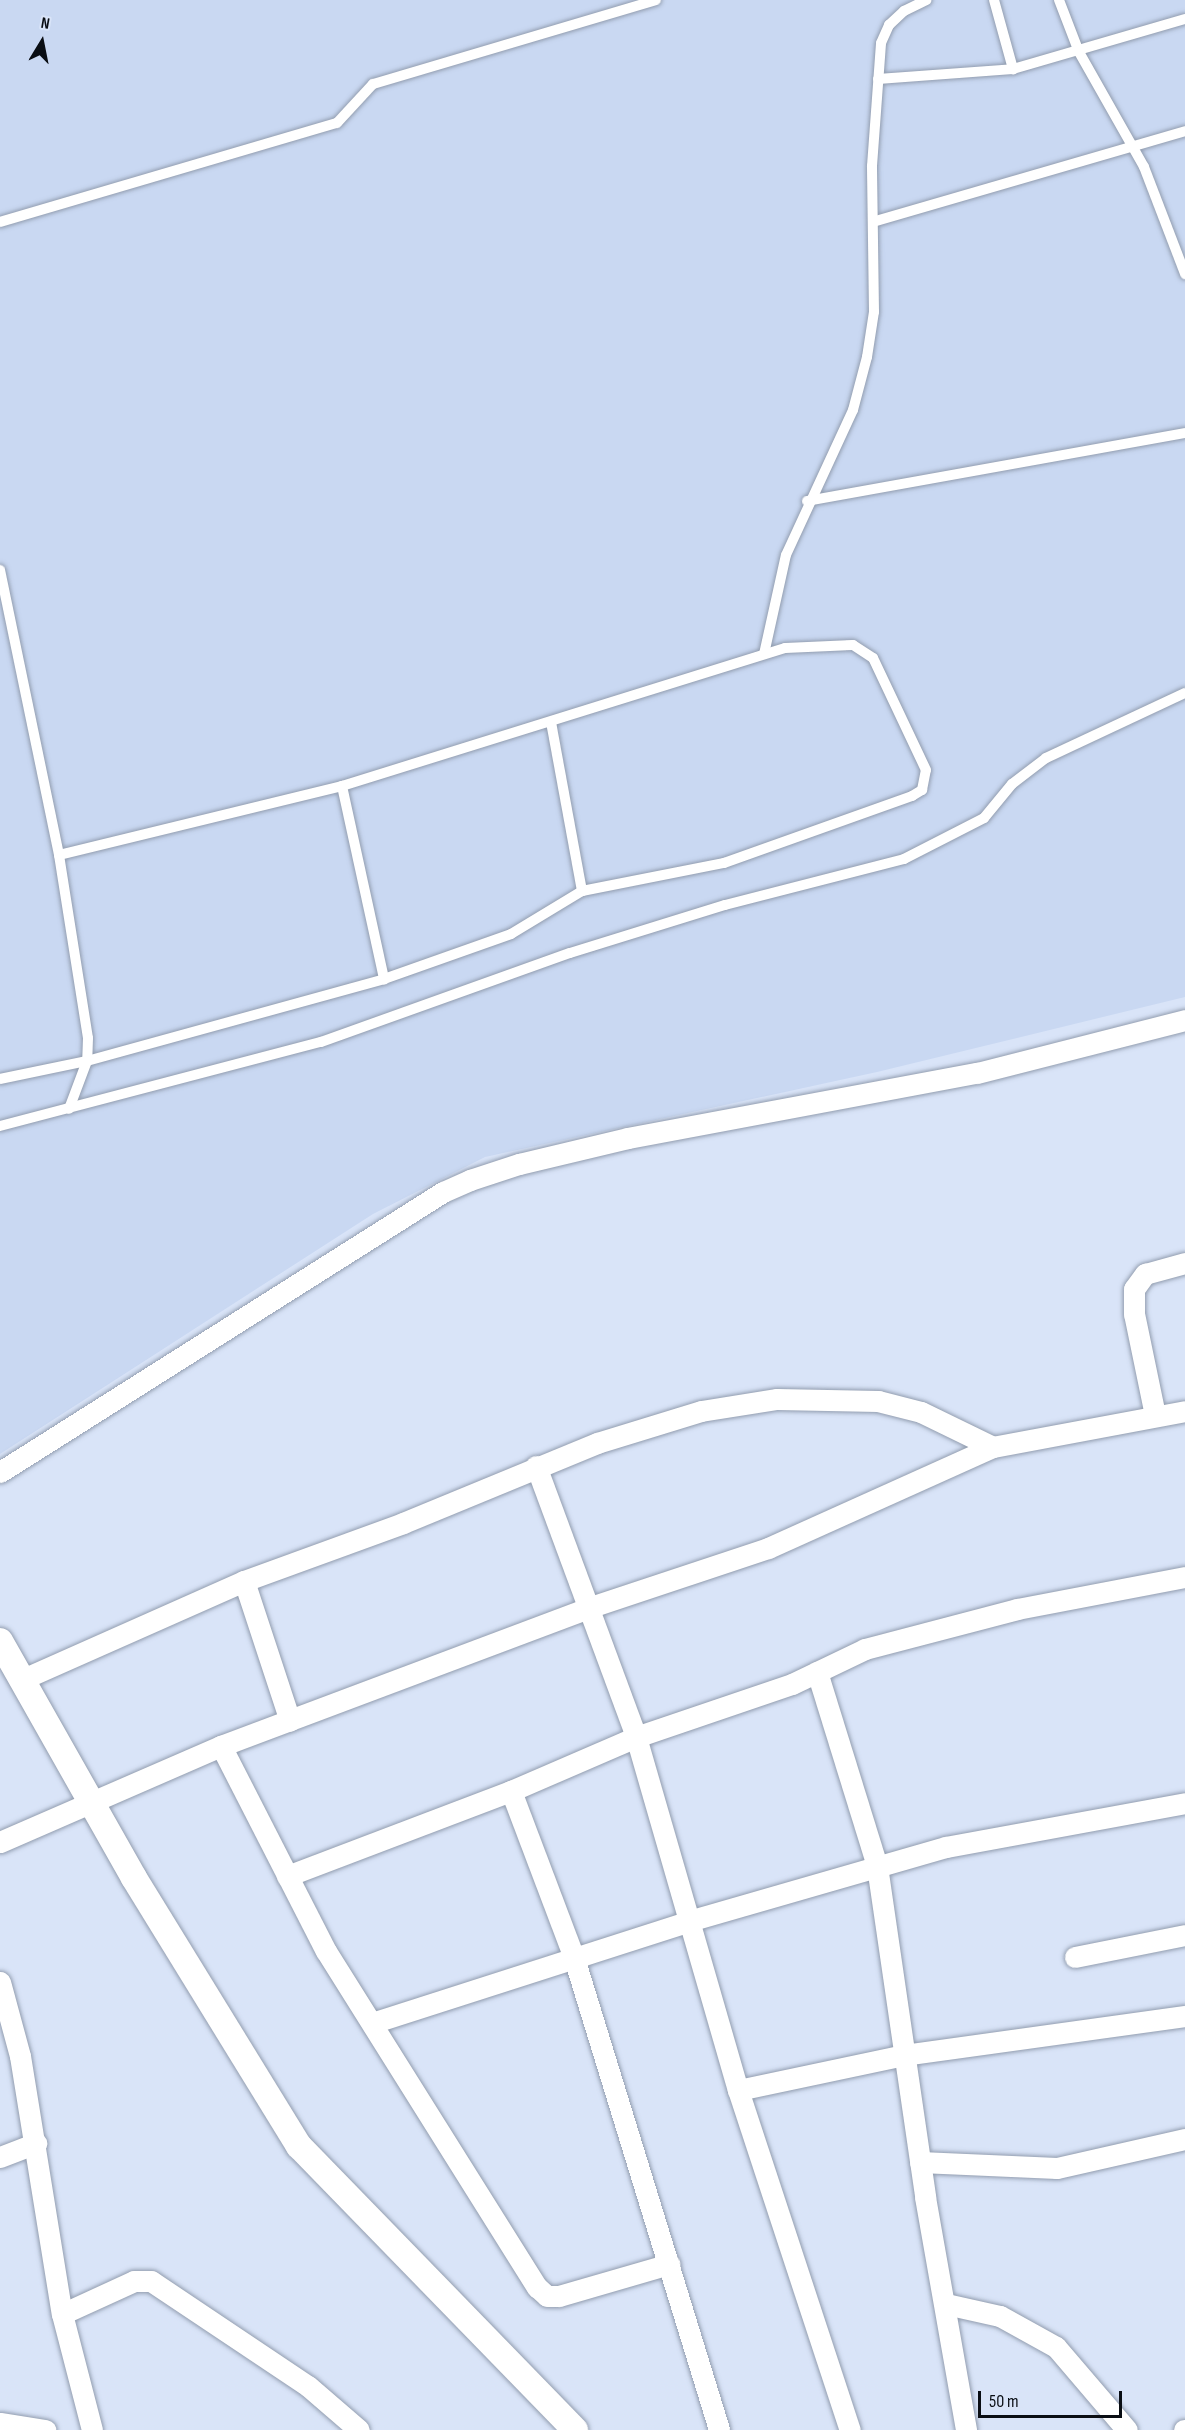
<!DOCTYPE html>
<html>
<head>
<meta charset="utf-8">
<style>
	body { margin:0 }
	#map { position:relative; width:1185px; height:2430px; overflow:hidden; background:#d9e4f8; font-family:"Sofia Sans Condensed",sans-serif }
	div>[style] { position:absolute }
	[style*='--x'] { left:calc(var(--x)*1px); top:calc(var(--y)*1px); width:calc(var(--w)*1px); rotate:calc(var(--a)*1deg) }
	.built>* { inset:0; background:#c9d8f2 }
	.roads { filter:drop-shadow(0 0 2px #929daf) drop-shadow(0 0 2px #929daf) }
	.service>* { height:10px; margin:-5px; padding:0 5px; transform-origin:5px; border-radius:5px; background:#fff }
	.minor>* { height:21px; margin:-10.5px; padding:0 10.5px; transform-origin:10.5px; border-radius:10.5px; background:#fff }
	.tertiary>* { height:26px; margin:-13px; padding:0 13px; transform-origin:13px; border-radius:13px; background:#fff }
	span { translate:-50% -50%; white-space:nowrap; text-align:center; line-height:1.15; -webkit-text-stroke:4.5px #d9e4f8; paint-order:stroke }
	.north { position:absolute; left:12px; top:12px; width:60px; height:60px; -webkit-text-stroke:4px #d9e4f8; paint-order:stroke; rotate:10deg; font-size:16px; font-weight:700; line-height:24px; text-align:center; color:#0a0e14 }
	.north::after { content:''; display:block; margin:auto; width:21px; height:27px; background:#0a0e14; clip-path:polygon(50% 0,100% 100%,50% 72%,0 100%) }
	.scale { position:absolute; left:978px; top:2391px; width:144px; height:27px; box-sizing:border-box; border:3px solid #0a0e14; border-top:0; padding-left:8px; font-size:18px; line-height:21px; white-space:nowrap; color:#0a0e14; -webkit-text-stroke:4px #d9e4f8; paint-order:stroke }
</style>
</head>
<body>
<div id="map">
	<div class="built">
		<i style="clip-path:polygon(0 0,1185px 0,1185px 997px,877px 1072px,485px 1157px,373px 1214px,0 1454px)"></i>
	</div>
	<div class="roads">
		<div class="service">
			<i style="--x:994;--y:0;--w:72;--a:74.6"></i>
			<i style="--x:1059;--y:0;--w:56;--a:69"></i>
			<i style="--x:1079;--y:52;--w:132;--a:60.5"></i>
			<i style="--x:1144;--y:167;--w:115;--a:69"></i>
			<i style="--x:878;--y:79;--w:135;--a:-4.2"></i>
			<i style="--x:1013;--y:69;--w:179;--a:-16.2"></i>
			<i style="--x:876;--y:221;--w:322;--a:-16.2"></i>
			<i style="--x:0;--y:222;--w:351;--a:-16.4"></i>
			<i style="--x:337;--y:123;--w:53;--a:-47.3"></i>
			<i style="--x:373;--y:84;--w:295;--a:-16.5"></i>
			<i style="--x:807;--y:501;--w:384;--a:-10.2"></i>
			<i style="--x:0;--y:570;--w:291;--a:78.3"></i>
			<i style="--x:59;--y:855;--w:185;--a:81"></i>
			<i style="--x:88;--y:1038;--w:23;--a:92"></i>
			<i style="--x:87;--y:1061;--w:51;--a:110.6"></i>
			<i style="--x:764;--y:654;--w:101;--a:-77.5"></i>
			<i style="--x:786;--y:555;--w:160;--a:-65.2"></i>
			<i style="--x:853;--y:410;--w:55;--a:-75.2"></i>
			<i style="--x:867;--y:357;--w:46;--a:-81.2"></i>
			<i style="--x:874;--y:312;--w:146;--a:-90.8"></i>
			<i style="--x:872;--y:166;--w:123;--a:-85.8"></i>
			<i style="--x:881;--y:43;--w:20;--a:-66"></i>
			<i style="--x:889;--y:25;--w:21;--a:-43"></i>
			<i style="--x:904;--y:11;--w:25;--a:-26"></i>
			<i style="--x:551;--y:722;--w:172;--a:79.6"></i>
			<i style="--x:342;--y:786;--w:198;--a:77.7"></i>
			<i style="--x:0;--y:1079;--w:89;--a:-11.7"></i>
			<i style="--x:87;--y:1061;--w:308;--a:-15.4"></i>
			<i style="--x:384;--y:979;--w:135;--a:-19.5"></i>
			<i style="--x:511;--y:934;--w:83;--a:-31.2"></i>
			<i style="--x:582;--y:891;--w:145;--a:-11.2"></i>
			<i style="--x:724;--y:863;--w:200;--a:-19.6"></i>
			<i style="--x:912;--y:796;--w:12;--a:-31"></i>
			<i style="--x:922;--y:790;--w:20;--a:-79"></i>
			<i style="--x:926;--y:770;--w:124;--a:-115.3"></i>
			<i style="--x:873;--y:658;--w:24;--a:-147"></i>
			<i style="--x:853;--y:645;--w:68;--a:177.5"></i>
			<i style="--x:785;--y:648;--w:464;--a:162.7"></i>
			<i style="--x:342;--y:786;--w:291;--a:166.3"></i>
			<i style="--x:0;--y:1126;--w:332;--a:-14.7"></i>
			<i style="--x:321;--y:1042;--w:264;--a:-19.7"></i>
			<i style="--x:570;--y:953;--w:162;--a:-17.2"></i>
			<i style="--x:725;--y:905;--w:185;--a:-14.4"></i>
			<i style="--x:904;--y:859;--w:90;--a:-27.1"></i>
			<i style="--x:984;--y:818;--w:44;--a:-50.5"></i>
			<i style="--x:1012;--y:784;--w:43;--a:-37.4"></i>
			<i style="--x:1046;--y:758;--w:153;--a:-25.1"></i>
		</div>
		<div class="minor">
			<i style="--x:1155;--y:1415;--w:103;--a:-101.7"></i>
			<i style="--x:1134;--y:1314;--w:25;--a:-90"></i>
			<i style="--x:1134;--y:1289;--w:19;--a:-54"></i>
			<i style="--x:1145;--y:1274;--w:41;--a:-15.4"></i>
			<i style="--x:536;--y:1466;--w:289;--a:69.7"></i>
			<i style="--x:636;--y:1737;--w:367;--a:73.9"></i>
			<i style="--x:738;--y:2090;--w:358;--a:71.8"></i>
			<i style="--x:0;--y:1472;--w:524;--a:-32.3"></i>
			<i style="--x:443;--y:1192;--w:30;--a:-24"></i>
			<i style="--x:470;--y:1180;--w:52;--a:-18.1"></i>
			<i style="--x:519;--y:1164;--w:112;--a:-13.4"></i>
			<i style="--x:628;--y:1138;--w:355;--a:-10.6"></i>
			<i style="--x:977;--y:1073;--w:215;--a:-14.3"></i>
			<i style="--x:244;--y:1581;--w:147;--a:71.8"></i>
			<i style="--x:817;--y:1672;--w:203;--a:72.8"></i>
			<i style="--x:877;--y:1866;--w:334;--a:81.7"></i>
			<i style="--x:925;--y:2197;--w:237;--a:80"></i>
			<i style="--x:23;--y:1679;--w:242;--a:-23.9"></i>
			<i style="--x:244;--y:1581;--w:169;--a:-20"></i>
			<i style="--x:403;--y:1523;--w:210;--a:-22.4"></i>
			<i style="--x:597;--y:1443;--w:109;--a:-17.1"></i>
			<i style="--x:701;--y:1411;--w:77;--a:-9"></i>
			<i style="--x:777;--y:1399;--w:101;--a:1.1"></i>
			<i style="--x:878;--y:1401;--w:44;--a:14.3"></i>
			<i style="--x:921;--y:1412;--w:80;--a:25.9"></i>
			<i style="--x:221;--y:1746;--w:230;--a:62.9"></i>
			<i style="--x:326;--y:1951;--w:397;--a:57.9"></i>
			<i style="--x:537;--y:2287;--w:13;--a:42"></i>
			<i style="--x:547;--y:2296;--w:12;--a:0"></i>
			<i style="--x:559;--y:2296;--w:115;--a:-16.2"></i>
			<i style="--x:511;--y:1791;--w:178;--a:69.3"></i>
			<i style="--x:574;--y:1958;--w:494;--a:72.9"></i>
			<i style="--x:0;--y:1842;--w:241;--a:-23.5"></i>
			<i style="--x:221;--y:1746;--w:395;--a:-20.6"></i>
			<i style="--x:591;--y:1607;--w:187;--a:-18.4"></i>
			<i style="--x:768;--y:1548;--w:247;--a:-24.2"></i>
			<i style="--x:993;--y:1447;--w:195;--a:-10.6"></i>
			<i style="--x:287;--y:1876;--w:240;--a:-20.8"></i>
			<i style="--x:511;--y:1791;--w:136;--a:-23.4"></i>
			<i style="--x:636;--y:1737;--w:165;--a:-18.8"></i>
			<i style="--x:792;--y:1684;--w:81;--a:-25.6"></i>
			<i style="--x:865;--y:1649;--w:157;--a:-14.7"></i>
			<i style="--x:1017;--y:1609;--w:171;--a:-10.8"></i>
			<i style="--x:1075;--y:1957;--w:112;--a:-11.3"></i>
			<i style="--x:0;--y:1982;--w:77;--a:74.9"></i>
			<i style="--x:20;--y:2056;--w:261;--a:80.8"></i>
			<i style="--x:62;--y:2314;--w:120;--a:75.5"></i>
			<i style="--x:375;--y:2022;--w:330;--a:-17.8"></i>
			<i style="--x:689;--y:1921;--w:267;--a:-16.1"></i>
			<i style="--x:946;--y:1847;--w:243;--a:-10.4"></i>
			<i style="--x:738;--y:2090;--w:170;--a:-11.9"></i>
			<i style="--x:904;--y:2055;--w:284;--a:-7.9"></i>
			<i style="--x:0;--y:2157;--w:39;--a:-21"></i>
			<i style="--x:920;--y:2162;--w:137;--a:2.5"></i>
			<i style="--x:1057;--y:2168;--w:131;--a:-12.8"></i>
			<i style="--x:946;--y:2304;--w:55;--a:12.5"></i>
			<i style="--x:1000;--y:2316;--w:64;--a:29"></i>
			<i style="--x:1056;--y:2347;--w:109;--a:49.5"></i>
			<i style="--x:62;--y:2314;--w:79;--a:-24.6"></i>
			<i style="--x:134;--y:2281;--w:17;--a:0"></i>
			<i style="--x:151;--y:2281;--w:189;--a:33.8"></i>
			<i style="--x:308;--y:2386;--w:67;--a:40.8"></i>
			<i style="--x:0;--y:2423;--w:46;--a:8.8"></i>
			<i style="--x:1184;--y:2430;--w:1;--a:0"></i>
		</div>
		<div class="tertiary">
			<i style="--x:0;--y:1641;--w:272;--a:60.5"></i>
			<i style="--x:134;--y:1878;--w:315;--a:58.4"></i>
			<i style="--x:299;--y:2146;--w:396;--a:45.8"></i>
		</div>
	</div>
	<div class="north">N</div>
	<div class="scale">50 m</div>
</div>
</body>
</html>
